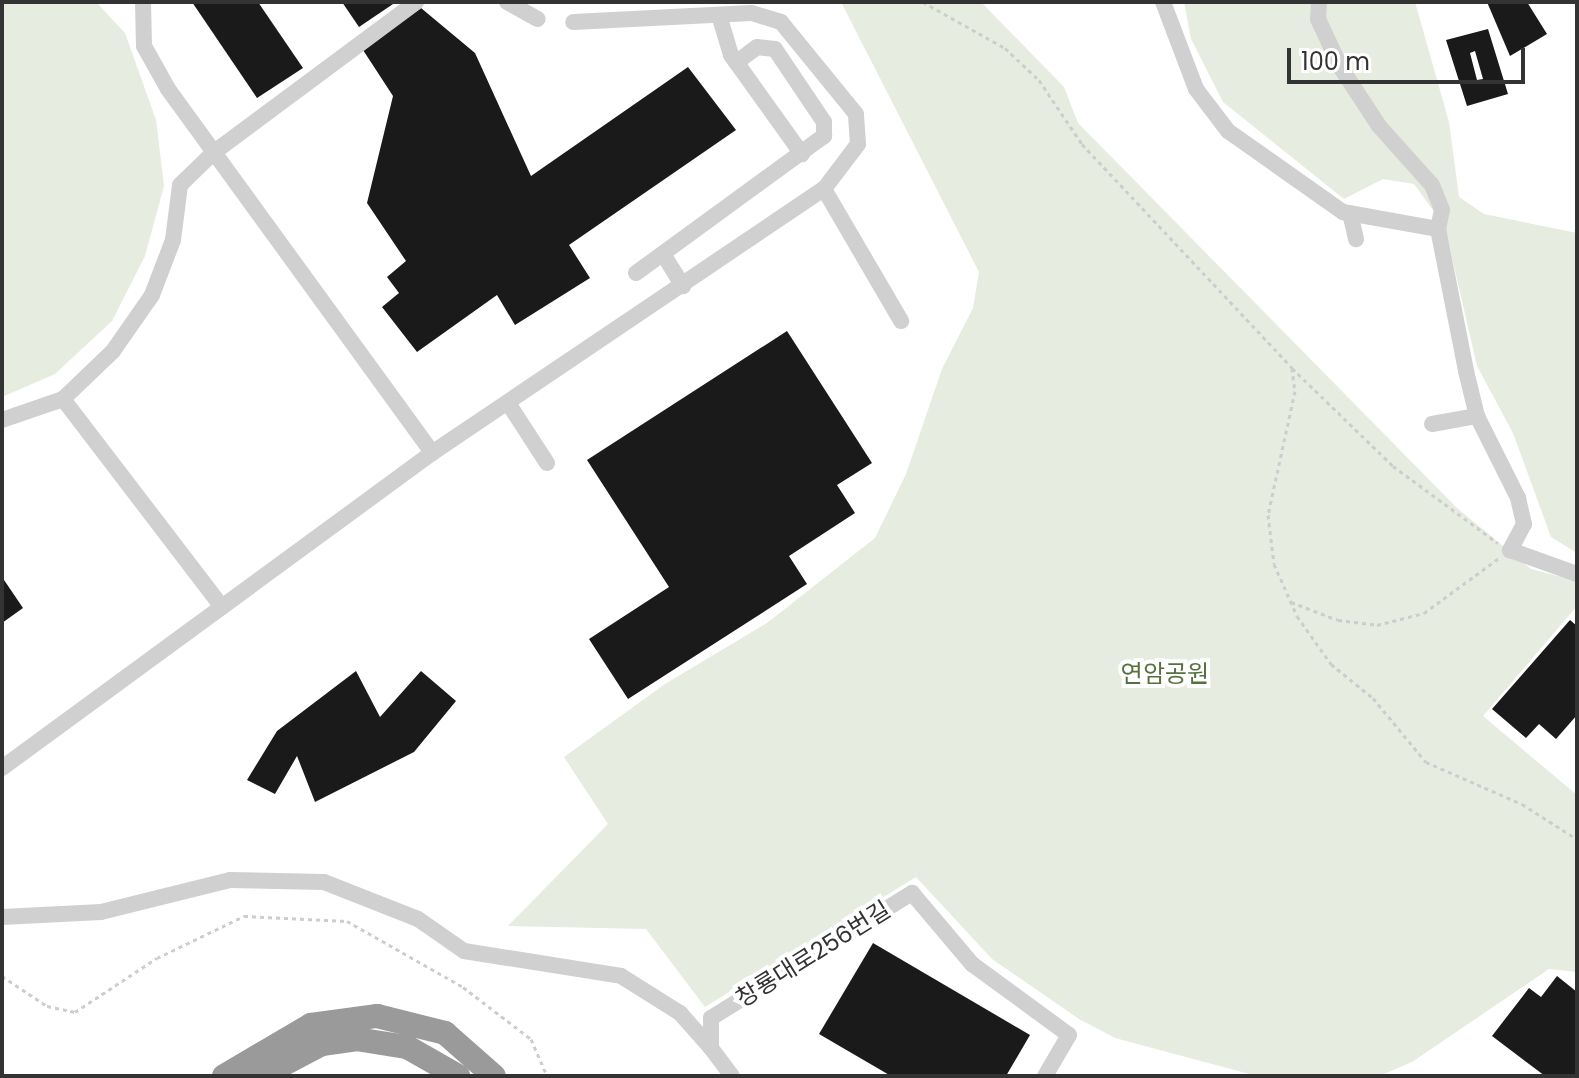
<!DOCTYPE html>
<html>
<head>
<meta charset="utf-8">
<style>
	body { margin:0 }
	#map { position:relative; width:1579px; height:1078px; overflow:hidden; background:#fff; font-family:Poppins,"Noto Sans KR",sans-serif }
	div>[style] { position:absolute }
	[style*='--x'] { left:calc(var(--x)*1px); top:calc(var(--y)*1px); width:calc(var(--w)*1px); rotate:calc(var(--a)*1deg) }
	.green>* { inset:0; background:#e6ecdf }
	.building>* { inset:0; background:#1a1a1a }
	.path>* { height:3px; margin-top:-1.5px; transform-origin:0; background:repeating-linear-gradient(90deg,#cdcdcd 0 4px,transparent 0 8px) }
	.minor>* { height:16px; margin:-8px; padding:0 8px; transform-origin:8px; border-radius:8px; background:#d0d0d0 }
	.highway>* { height:24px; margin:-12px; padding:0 12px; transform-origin:12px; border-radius:12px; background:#9a9a9a }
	span { translate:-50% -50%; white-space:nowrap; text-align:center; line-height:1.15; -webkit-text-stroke:8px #fff; paint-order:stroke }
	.park-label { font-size:24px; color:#56703f }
	.street-label { font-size:24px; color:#333 }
	.frame { position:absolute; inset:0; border:4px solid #333; pointer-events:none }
	.scale { position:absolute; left:1287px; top:48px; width:238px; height:36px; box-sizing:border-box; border:4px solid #333; border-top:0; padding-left:10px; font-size:24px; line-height:28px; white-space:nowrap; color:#333; -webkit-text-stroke:6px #fff; paint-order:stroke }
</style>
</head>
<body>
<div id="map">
	<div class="green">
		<i style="clip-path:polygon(2px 2px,96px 2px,125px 33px,156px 120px,164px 186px,145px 256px,112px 321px,55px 374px,2px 397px)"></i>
		<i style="clip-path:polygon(841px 2px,981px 2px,1064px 87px,1078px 123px,1457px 508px,1531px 569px,1577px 581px,1577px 606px,1483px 716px,1577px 795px,1577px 972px,1549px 969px,1412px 1062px,1379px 1076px,1257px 1076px,1115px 1038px,1079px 1019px,992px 959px,916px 877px,705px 1007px,646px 929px,508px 926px,608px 824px,564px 757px,665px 684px,767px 623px,875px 538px,906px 474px,942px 369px,973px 308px,979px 272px)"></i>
		<i style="clip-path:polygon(1184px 2px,1415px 2px,1449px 122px,1459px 197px,1484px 214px,1577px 233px,1577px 553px,1551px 537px,1513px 433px,1477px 366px,1445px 227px,1414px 184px,1383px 179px,1344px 199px,1223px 102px,1191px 39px)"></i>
	</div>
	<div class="building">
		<i style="clip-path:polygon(192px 2px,258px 2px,303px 68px,257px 98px)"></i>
		<i style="clip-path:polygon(342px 2px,396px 2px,359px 27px)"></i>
		<i style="clip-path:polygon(1487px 2px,1527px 2px,1547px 34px,1510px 56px)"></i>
		<i style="clip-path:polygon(421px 8px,475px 53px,531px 176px,688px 67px,736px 130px,569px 245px,590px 278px,515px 325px,497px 295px,417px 352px,382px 307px,399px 293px,387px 277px,406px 261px,367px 203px,393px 96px,363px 50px)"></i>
		<i style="clip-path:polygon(evenodd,1488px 29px,1508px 94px,1467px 106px,1446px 40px,1488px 29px,1475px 51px,1483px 79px,1477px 80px,1470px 53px,1475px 51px)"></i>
		<i style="clip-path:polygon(787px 331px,872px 463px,837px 485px,855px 513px,789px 556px,807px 584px,628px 699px,589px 639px,669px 587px,587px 460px)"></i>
		<i style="clip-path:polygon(2px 577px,23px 608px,2px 623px)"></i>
		<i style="clip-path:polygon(1570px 620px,1577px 626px,1577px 715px,1556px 739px,1539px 724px,1526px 738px,1492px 709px)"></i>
		<i style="clip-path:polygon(356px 671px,380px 717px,421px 671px,456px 701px,414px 752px,315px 802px,297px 756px,275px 794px,247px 780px,277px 731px)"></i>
		<i style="clip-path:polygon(873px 943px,1030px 1035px,1006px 1076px,891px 1076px,819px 1034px)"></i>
		<i style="clip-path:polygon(1557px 976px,1577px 992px,1577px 1076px,1545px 1076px,1492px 1036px,1529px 988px,1541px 997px)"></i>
	</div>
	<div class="path">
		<i style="--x:923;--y:2;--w:94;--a:29.3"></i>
		<i style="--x:1005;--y:48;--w:47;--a:43.3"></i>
		<i style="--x:1039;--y:80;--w:77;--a:56.1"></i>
		<i style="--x:1082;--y:144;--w:307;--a:46.8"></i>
		<i style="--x:1292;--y:368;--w:141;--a:44.1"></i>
		<i style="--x:1393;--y:466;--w:130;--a:36.3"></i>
		<i style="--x:1292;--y:368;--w:23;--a:83"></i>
		<i style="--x:1295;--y:391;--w:127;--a:102.3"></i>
		<i style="--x:1268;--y:515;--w:49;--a:83"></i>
		<i style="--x:1274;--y:564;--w:57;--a:66.1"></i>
		<i style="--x:1297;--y:616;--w:59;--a:54.7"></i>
		<i style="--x:1331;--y:664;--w:54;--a:39"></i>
		<i style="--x:1373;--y:698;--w:83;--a:50.4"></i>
		<i style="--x:1426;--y:762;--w:105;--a:23.6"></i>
		<i style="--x:1522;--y:804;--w:65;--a:32.5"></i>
		<i style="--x:1291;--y:602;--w:50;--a:21"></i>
		<i style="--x:1338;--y:620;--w:39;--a:7"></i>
		<i style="--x:1377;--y:625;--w:49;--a:-14.3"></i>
		<i style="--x:1424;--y:613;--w:93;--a:-36.3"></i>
		<i style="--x:2;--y:976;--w:54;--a:33.7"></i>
		<i style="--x:47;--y:1006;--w:29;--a:12"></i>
		<i style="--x:75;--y:1012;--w:98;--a:-33.4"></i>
		<i style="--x:157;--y:958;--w:97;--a:-25.8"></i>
		<i style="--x:244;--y:916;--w:103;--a:2.8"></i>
		<i style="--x:347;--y:921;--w:133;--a:29.6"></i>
		<i style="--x:463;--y:987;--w:86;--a:37.4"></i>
		<i style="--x:531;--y:1039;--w:40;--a:66.6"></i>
	</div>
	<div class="minor">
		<i style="--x:143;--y:2;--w:44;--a:88.7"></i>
		<i style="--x:144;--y:46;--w:49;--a:60.8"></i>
		<i style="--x:168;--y:89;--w:450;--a:54"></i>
		<i style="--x:507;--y:2;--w:35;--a:29"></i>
		<i style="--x:1163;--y:2;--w:93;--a:69.2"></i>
		<i style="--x:1196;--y:89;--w:53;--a:52.7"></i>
		<i style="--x:1228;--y:131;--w:141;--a:35.2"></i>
		<i style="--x:1343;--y:212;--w:97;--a:10.1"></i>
		<i style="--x:1319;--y:2;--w:17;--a:93"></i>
		<i style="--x:1318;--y:19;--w:54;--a:64.9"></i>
		<i style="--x:1341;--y:68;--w:69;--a:56.8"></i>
		<i style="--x:1379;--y:126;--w:79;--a:48.1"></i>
		<i style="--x:1432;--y:185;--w:27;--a:68"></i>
		<i style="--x:1442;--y:210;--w:19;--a:102"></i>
		<i style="--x:1438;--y:229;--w:145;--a:78.8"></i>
		<i style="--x:1466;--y:371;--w:46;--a:76.3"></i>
		<i style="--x:1477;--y:416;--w:92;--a:63.4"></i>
		<i style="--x:1518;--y:498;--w:27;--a:77"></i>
		<i style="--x:1524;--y:524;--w:30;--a:118"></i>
		<i style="--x:1510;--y:550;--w:71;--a:19.7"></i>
		<i style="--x:719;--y:15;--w:42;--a:73.3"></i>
		<i style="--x:731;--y:55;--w:122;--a:54.4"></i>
		<i style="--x:824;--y:189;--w:153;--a:59.7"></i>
		<i style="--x:1350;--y:213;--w:27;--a:77"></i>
		<i style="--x:663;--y:254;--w:38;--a:58"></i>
		<i style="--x:636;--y:273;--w:233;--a:-36.1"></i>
		<i style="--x:824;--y:136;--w:14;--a:-90"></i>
		<i style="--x:824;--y:122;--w:88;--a:-123.9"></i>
		<i style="--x:775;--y:49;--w:18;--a:-174"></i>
		<i style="--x:757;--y:47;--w:26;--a:143"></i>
		<i style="--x:63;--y:399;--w:262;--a:52.6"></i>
		<i style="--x:510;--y:406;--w:68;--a:57"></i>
		<i style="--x:2;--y:420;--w:65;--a:-19"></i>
		<i style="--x:63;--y:399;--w:69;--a:-43.8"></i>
		<i style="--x:113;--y:351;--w:68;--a:-55.1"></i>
		<i style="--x:152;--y:295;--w:59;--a:-69.1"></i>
		<i style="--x:173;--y:240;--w:55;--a:-82.7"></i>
		<i style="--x:180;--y:185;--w:46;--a:-44.1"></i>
		<i style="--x:213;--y:153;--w:253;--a:-36.6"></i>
		<i style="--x:1432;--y:424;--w:46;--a:-10.1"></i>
		<i style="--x:2;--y:768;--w:533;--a:-36.22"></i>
		<i style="--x:432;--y:453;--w:473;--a:-34"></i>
		<i style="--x:824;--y:189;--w:56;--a:-52.9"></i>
		<i style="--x:858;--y:144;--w:30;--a:-94"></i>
		<i style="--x:856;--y:114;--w:119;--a:-129.2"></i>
		<i style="--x:781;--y:22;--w:31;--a:-163"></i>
		<i style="--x:751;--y:13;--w:178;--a:177.1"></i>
		<i style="--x:2;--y:917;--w:99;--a:-2.9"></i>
		<i style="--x:101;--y:912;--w:133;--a:-13.9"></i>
		<i style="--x:230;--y:880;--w:94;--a:1.2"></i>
		<i style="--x:324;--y:882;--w:101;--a:21.5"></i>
		<i style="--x:418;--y:919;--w:56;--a:34.8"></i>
		<i style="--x:464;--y:951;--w:159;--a:9"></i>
		<i style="--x:621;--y:976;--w:70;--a:32.1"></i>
		<i style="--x:680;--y:1013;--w:47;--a:48.5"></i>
		<i style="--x:732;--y:1076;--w:35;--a:-127"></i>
		<i style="--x:711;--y:1048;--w:30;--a:-90"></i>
		<i style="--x:711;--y:1018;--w:237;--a:-31.9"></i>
		<i style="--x:912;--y:893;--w:93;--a:49.8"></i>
		<i style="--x:972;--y:964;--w:120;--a:36.2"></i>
		<i style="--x:1069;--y:1035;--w:48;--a:120.3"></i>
	</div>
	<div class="highway">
		<i style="--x:224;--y:1076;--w:101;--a:-30.4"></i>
		<i style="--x:311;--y:1025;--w:67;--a:-7.8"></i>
		<i style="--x:377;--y:1016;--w:70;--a:14"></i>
		<i style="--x:445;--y:1033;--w:65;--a:41.3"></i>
		<i style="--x:261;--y:1076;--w:69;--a:-27.7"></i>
		<i style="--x:322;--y:1044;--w:34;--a:-8"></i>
		<i style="--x:356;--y:1039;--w:52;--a:8.9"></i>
		<i style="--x:407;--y:1047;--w:59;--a:29.6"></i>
	</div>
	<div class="park-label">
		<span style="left:1165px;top:674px">연암공원</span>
	</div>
	<div class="street-label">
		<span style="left:813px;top:954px;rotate:-32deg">창룡대로256번길</span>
	</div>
	<div class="frame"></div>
	<div class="scale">100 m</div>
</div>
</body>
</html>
